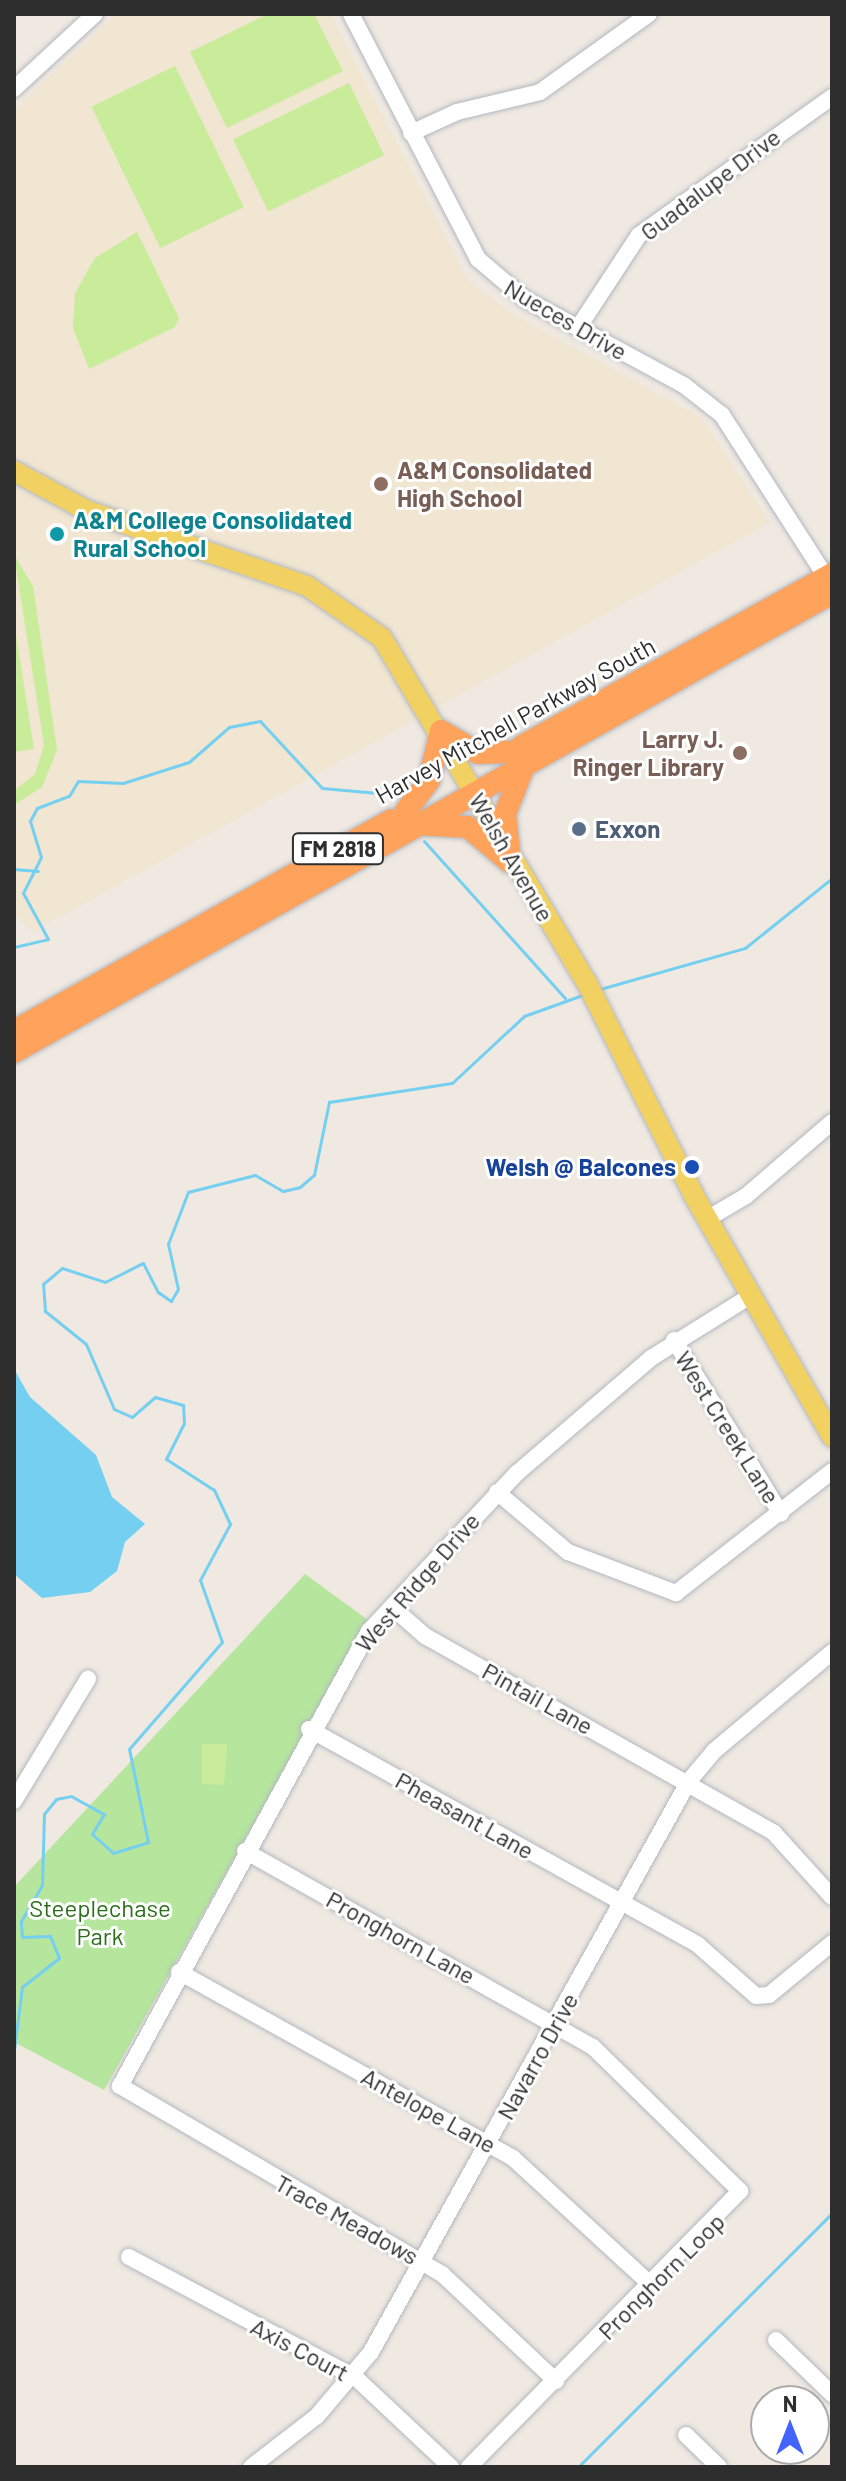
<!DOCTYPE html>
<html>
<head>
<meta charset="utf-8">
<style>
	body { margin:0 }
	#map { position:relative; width:846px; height:2481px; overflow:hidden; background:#efe9e1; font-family:Barlow,sans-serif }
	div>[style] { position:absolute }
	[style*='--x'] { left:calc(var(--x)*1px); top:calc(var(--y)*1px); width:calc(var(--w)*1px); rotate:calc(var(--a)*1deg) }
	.education>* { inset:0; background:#f0e6d1 }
	.green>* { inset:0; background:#b6e59e }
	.pitch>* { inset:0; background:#c9ec9a; transform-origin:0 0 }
	.water>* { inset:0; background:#75cff0 }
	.stream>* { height:3px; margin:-1.5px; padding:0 1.5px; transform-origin:1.5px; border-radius:1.5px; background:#75cff0 }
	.roads { filter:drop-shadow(0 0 2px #b4b7c1) drop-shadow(0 0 2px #b4b7c1) }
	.minor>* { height:16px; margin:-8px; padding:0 8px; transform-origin:8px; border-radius:8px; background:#fff }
	.major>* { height:20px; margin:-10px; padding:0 10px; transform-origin:10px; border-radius:10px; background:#f2d163 }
	.highway>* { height:22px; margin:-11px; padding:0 11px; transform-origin:11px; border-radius:11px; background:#ffa35c }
	.dots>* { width:22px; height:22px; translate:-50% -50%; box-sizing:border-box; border:4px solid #fff; border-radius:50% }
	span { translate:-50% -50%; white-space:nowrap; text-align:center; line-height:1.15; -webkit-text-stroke:6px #fff; paint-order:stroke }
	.shield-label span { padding:2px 6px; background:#fff; border:2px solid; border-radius:6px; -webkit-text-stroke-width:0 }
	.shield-label { font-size:22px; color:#2e2e2e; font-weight:700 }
	.street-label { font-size:24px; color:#2e2e2e }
	.education-label { font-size:24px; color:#785e54; font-weight:700 }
	.left { translate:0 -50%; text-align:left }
	.right { translate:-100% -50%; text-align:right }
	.culture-label { font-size:24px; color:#0d838f; font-weight:700 }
	.service-label { font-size:24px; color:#4e5e75; font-weight:700 }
	.transit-label { font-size:24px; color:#164399; font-weight:700 }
	.park-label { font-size:24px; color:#2c6e1b }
	.frame { position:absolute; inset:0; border:16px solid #2e2e2e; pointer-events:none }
	.north { position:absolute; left:750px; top:2385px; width:80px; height:80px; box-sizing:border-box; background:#fff; border:2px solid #ababab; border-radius:50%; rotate:0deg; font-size:22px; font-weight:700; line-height:32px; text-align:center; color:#2e2e2e }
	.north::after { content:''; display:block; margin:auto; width:28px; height:36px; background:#4264fb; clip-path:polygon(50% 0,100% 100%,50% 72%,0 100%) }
</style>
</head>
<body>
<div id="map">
	<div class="education">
		<i style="clip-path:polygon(116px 14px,330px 14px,469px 281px,514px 315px,702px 418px,770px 522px,33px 932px,14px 914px,14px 110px)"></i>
	</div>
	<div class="green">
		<i style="clip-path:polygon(305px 1574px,368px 1620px,104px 2090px,14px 2042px,14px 1887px)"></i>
	</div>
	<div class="pitch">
		<i style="clip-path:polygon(268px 14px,314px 14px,343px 71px,227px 128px,190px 52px)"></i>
		<i style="left:175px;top:66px;width:157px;height:93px;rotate:64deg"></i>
		<i style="left:349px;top:83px;width:80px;height:129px;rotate:64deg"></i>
		<i style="clip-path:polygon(137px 232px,179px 318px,175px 327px,89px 369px,73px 328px,75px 293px,95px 258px)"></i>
		<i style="clip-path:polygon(14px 555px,33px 586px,57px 750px,42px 787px,14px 805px,14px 791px,35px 774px,44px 745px)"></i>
		<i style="clip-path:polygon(14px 622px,34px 749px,14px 752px)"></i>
		<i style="clip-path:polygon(202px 1744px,227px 1744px,224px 1785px,202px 1784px)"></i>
	</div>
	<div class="water">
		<i style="clip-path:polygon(14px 1369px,30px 1397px,96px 1455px,112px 1497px,145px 1524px,125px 1542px,117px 1571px,90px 1592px,42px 1598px,14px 1574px)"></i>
	</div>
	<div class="stream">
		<i style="--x:424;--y:841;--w:211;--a:48.1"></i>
		<i style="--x:14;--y:869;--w:24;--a:5"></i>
		<i style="--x:14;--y:947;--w:35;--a:-13"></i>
		<i style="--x:48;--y:939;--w:52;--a:-118.5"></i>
		<i style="--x:23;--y:893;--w:40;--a:-63.4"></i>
		<i style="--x:41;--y:857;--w:38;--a:-107"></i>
		<i style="--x:30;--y:821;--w:15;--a:-62"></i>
		<i style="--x:37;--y:808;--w:34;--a:-21"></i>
		<i style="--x:69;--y:796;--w:17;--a:-59"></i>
		<i style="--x:78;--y:781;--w:45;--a:2.5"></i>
		<i style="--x:123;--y:783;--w:69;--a:-17.7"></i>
		<i style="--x:189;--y:762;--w:53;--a:-41.2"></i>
		<i style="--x:229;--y:727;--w:32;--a:-11"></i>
		<i style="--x:260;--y:721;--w:91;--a:47.2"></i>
		<i style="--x:322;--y:788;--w:56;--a:5.1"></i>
		<i style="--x:600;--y:989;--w:151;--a:-15.8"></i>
		<i style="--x:745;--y:948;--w:112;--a:-38.8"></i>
		<i style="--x:14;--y:2050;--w:64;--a:-82.8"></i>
		<i style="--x:22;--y:1987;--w:47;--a:-38.1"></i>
		<i style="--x:59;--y:1958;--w:24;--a:-112"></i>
		<i style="--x:50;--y:1936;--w:28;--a:178"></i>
		<i style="--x:22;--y:1937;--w:16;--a:-94"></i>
		<i style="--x:21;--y:1921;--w:42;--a:-59.7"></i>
		<i style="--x:42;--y:1885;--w:71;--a:-88.4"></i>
		<i style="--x:44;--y:1814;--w:19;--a:-51"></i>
		<i style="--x:56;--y:1799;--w:15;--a:-11"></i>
		<i style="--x:71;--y:1796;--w:38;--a:29"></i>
		<i style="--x:104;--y:1814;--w:23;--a:121"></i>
		<i style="--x:92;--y:1834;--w:28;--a:42"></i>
		<i style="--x:113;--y:1853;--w:37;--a:-17"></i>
		<i style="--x:148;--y:1842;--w:95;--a:-101.5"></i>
		<i style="--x:129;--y:1749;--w:142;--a:-49"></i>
		<i style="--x:222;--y:1642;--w:66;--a:-109.5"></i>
		<i style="--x:200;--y:1580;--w:64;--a:-61.8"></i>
		<i style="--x:230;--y:1524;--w:38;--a:-115"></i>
		<i style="--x:214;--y:1490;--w:57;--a:-147.1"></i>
		<i style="--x:166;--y:1459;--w:40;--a:-63.4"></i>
		<i style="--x:184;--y:1423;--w:18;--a:-93"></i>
		<i style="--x:183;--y:1405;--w:29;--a:-164"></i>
		<i style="--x:155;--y:1397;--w:30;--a:139"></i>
		<i style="--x:132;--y:1417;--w:20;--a:-156"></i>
		<i style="--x:114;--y:1409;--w:71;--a:-113.3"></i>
		<i style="--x:86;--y:1344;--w:53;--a:-141.2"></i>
		<i style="--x:45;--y:1311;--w:27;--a:-94"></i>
		<i style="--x:43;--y:1284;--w:25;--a:-40"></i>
		<i style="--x:62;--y:1268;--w:45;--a:18"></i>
		<i style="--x:105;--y:1282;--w:42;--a:-26.6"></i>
		<i style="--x:143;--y:1263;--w:33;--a:63"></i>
		<i style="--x:158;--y:1292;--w:16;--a:35"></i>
		<i style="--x:171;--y:1301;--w:14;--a:-60"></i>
		<i style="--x:178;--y:1289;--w:46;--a:-102.5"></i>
		<i style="--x:168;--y:1244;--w:56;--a:-69"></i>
		<i style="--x:188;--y:1192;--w:69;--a:-14.2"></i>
		<i style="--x:255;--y:1175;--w:32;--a:30"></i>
		<i style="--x:283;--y:1191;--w:17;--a:-13"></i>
		<i style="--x:300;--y:1187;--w:18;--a:-41"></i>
		<i style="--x:314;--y:1175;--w:75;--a:-78.4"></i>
		<i style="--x:329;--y:1102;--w:124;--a:-8.8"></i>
		<i style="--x:452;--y:1083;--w:98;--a:-42.9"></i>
		<i style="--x:524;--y:1016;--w:65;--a:-19.8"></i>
		<i style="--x:14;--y:2052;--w:12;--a:90"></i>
		<i style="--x:578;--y:2467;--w:359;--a:-45"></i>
	</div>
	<div class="roads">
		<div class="minor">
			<i style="--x:351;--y:14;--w:276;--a:62.6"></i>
			<i style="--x:478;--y:259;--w:62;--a:40.4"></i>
			<i style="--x:525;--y:299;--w:182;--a:28.5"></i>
			<i style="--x:685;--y:386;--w:47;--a:38.1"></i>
			<i style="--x:722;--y:415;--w:193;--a:57.3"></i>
			<i style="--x:14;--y:89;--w:110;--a:-42.8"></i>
			<i style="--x:411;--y:133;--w:51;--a:-24.5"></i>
			<i style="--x:457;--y:112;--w:85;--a:-13.5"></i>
			<i style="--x:540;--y:92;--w:134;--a:-35.6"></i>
			<i style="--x:578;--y:328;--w:111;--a:-56.7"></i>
			<i style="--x:639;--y:235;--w:237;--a:-35.6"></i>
			<i style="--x:707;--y:1219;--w:45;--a:-30.5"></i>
			<i style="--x:746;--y:1196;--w:113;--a:-40.7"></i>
			<i style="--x:674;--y:1340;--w:204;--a:58.4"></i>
			<i style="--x:497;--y:1492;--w:93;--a:40.2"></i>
			<i style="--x:568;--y:1552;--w:116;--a:20.8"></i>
			<i style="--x:676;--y:1593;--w:198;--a:-38"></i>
			<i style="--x:392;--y:1607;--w:44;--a:41.3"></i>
			<i style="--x:425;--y:1636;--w:401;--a:29.4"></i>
			<i style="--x:774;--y:1833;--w:86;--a:47.8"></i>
			<i style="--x:309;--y:1729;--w:445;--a:29"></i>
			<i style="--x:698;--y:1945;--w:77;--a:41.3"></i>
			<i style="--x:756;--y:1996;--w:13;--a:-4"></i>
			<i style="--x:769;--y:1995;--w:82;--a:-39.5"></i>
			<i style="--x:14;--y:1801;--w:143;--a:-58.8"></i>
			<i style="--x:245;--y:1851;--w:399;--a:29.4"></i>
			<i style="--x:593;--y:2047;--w:206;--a:44.4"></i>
			<i style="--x:740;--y:2191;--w:387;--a:134.5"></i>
			<i style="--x:179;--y:1972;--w:382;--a:29.1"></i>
			<i style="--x:513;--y:2158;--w:188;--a:42.6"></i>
			<i style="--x:129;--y:2257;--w:256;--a:28"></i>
			<i style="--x:355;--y:2377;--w:132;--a:43.2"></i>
			<i style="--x:776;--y:2340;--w:78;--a:44"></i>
			<i style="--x:556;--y:2381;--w:156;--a:-136.8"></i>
			<i style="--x:442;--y:2274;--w:373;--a:-149.7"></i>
			<i style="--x:120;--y:2086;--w:519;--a:-61.31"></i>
			<i style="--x:369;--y:1631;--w:216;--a:-46.9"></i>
			<i style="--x:517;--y:1473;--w:177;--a:-40.6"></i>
			<i style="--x:651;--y:1358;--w:119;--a:-32"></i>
			<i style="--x:686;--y:2435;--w:46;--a:44.1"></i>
			<i style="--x:251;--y:2467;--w:83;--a:-37.7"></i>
			<i style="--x:317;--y:2416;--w:84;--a:-49.8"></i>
			<i style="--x:371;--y:2352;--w:654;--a:-60.89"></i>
			<i style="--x:689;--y:1781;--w:39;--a:-50"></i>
			<i style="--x:714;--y:1751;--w:154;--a:-40"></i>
		</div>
		<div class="major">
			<i style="--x:14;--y:471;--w:84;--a:28.4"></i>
			<i style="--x:88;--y:511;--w:231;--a:18.9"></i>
			<i style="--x:307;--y:586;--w:91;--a:34.7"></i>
			<i style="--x:382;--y:638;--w:399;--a:59.3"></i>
			<i style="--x:586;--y:981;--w:238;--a:63.3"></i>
			<i style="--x:693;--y:1194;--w:280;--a:60.2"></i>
		</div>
		<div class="highway">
			<i style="--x:522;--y:746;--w:355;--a:-29"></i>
			<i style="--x:406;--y:811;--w:39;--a:-53"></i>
			<i style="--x:429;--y:780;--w:50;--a:-76.2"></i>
			<i style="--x:441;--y:731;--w:43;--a:30.7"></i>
			<i style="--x:478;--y:753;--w:34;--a:-2"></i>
			<i style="--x:416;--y:824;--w:52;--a:3.3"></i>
			<i style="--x:468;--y:827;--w:55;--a:39.8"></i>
			<i style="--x:510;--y:862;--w:48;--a:-95.9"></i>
			<i style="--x:505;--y:814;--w:57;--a:-68.4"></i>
			<i style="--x:14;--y:1031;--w:432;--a:-29.2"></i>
			<i style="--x:14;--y:1052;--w:938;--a:-29.3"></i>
		</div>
	</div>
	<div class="dots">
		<i style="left:381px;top:484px;background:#8d6e63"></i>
		<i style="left:57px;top:534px;background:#0f9aa8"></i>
		<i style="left:740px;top:753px;background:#8d6e63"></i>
		<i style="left:579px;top:829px;background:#5c6f8a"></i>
		<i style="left:692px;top:1167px;background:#1a4fb4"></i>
	</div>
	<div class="shield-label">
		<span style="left:338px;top:849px">FM 2818</span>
	</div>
	<div class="street-label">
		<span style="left:710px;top:184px;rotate:-37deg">Guadalupe Drive</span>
		<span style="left:566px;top:319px;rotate:30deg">Nueces Drive</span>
		<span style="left:515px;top:720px;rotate:-29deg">Harvey Mitchell Parkway South</span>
		<span style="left:512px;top:857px;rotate:60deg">Welsh Avenue</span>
		<span style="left:728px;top:1427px;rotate:58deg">West Creek Lane</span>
		<span style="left:417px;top:1582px;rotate:-49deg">West Ridge Drive</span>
		<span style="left:538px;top:1698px;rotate:29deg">Pintail Lane</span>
		<span style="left:465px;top:1815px;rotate:29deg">Pheasant Lane</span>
		<span style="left:401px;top:1937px;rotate:29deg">Pronghorn Lane</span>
		<span style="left:537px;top:2056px;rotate:-61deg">Navarro Drive</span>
		<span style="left:429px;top:2110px;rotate:29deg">Antelope Lane</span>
		<span style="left:347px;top:2219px;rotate:29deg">Trace Meadows</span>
		<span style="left:661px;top:2276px;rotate:-45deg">Pronghorn Loop</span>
		<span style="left:300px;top:2349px;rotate:28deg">Axis Court</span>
	</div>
	<div class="education-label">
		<span class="left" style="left:397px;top:484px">A&amp;M Consolidated<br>High School</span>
		<span class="right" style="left:724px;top:753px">Larry J.<br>Ringer Library</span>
	</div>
	<div class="culture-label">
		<span class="left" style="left:73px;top:534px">A&amp;M College Consolidated<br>Rural School</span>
	</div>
	<div class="service-label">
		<span class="left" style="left:595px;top:829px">Exxon</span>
	</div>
	<div class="transit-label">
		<span class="right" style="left:676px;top:1167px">Welsh @ Balcones</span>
	</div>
	<div class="park-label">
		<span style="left:100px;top:1922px">Steeplechase<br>Park</span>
	</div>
	<div class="frame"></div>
	<div class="north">N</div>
</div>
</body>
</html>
